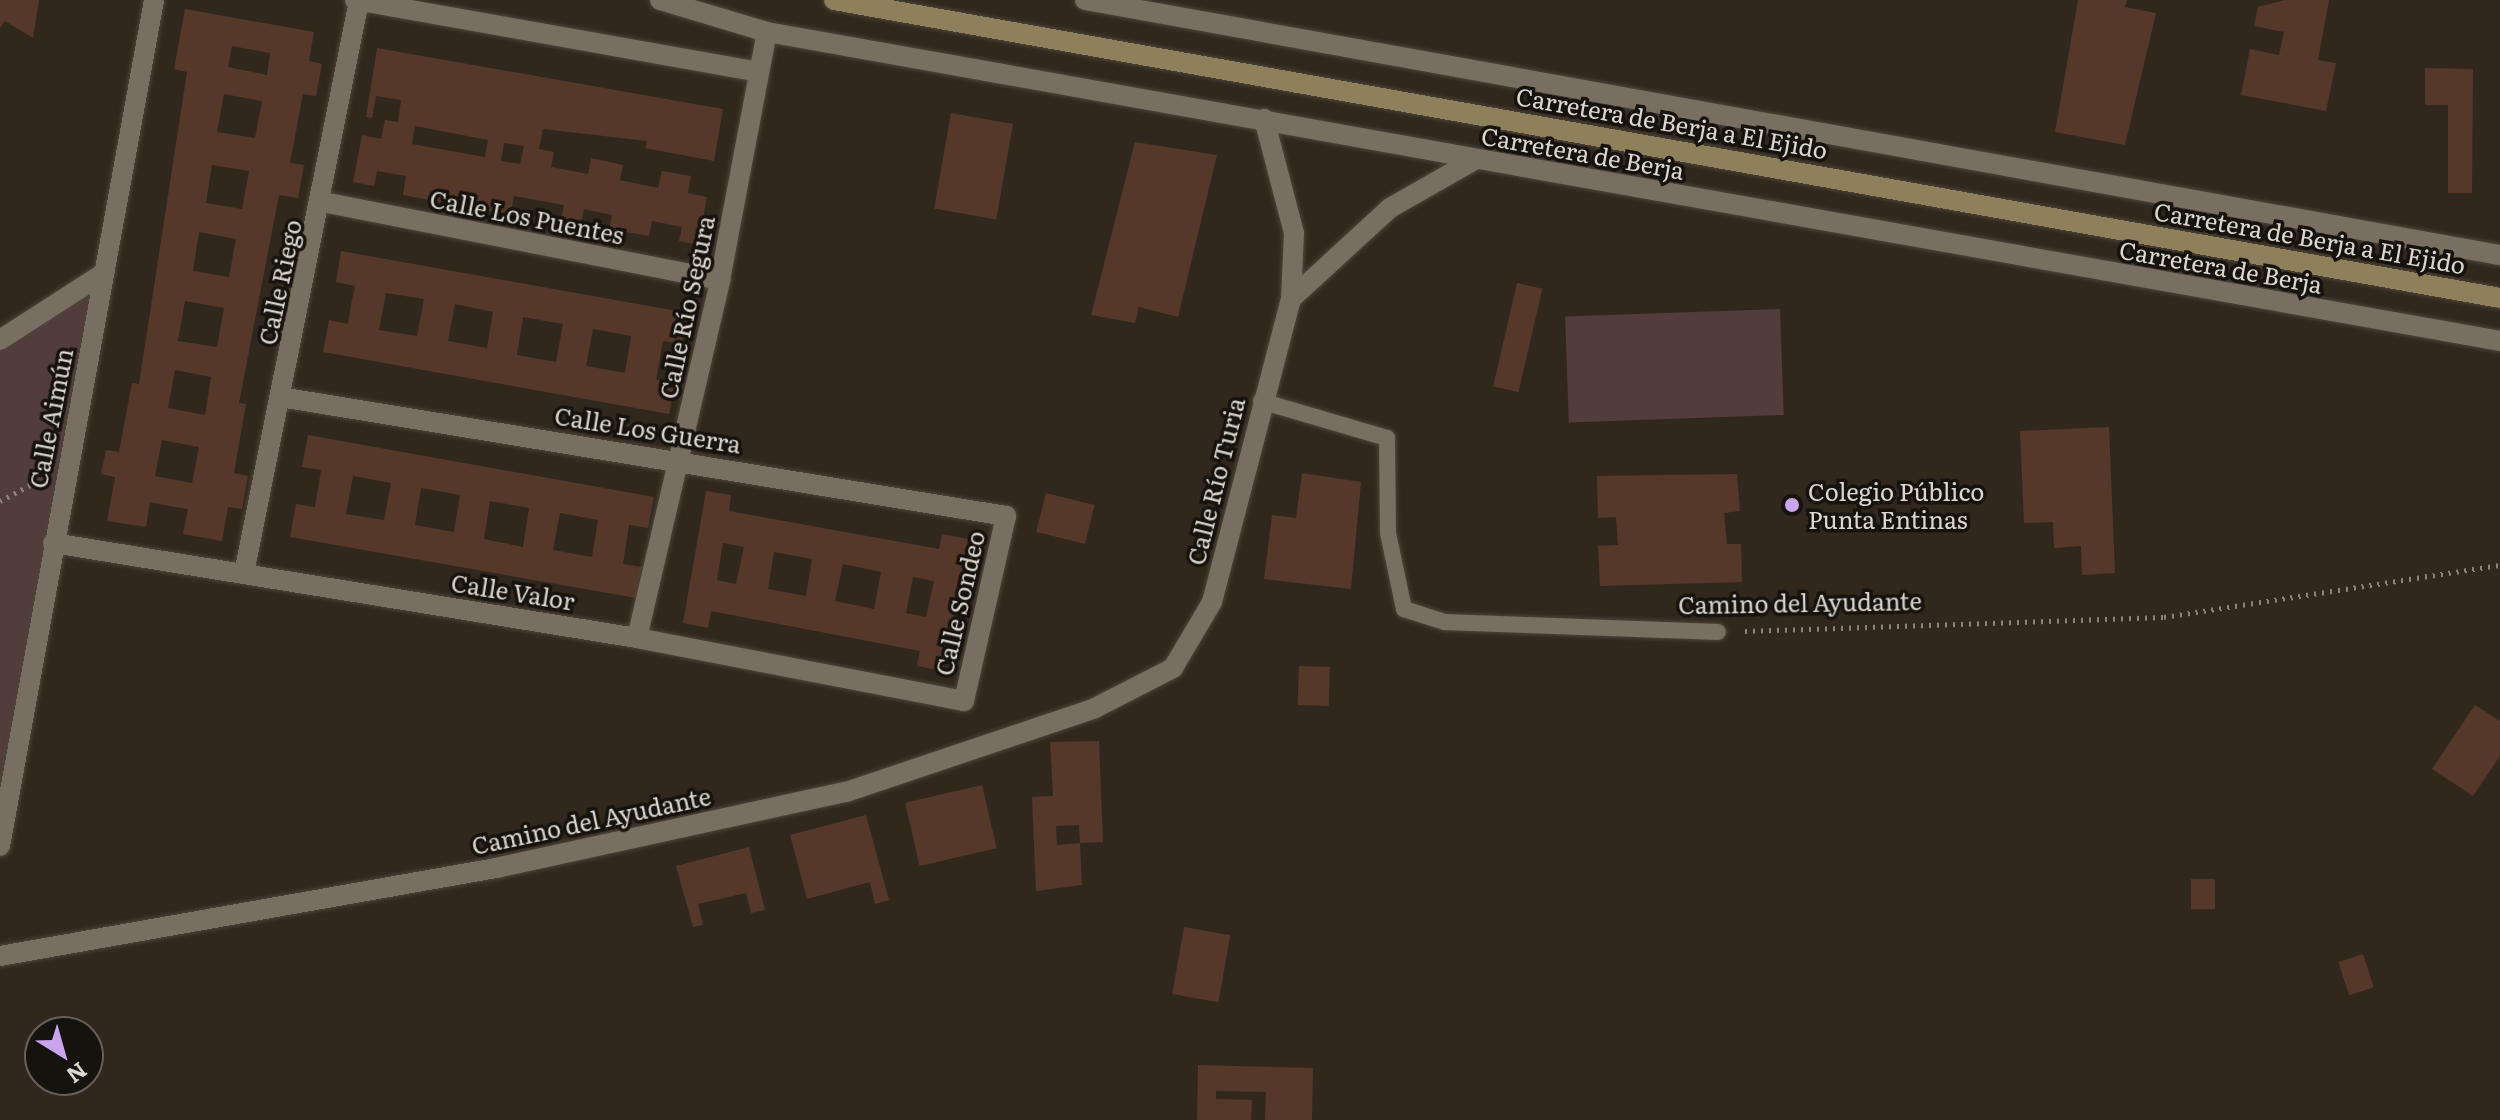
<!DOCTYPE html>
<html>
<head>
<meta charset="utf-8">
<style>
	body { margin:0 }
	#map { position:relative; width:2500px; height:1120px; overflow:hidden; background:#31281d; font-family:Literata,serif }
	div>[style] { position:absolute }
	[style*='--x'] { left:calc(var(--x)*1px); top:calc(var(--y)*1px); width:calc(var(--w)*1px); rotate:calc(var(--a)*1deg) }
	.green>* { inset:0; background:#533d3c; transform-origin:0 0 }
	.building>* { inset:0; background:#553829; transform-origin:0 0 }
	.path>* { height:5px; margin-top:-2.5px; transform-origin:0; background:repeating-linear-gradient(90deg,#8b847b 0 2px,transparent 0 8px) }
	.roads { filter:drop-shadow(0 0 2px #4c443b) drop-shadow(0 0 2px #4c443b) }
	.lane>* { height:16px; margin:-8px; padding:0 8px; transform-origin:8px; border-radius:8px; background:#786e61 }
	.street>* { height:20px; margin:-10px; padding:0 10px; transform-origin:10px; border-radius:10px; background:#786e61 }
	.secondary>* { height:20px; margin:-10px; padding:0 10px; transform-origin:10px; border-radius:10px; background:#8d805b }
	.dots>* { width:22px; height:22px; translate:-50% -50%; box-sizing:border-box; border:4px solid #16120d; border-radius:50% }
	span { translate:-50% -50%; white-space:nowrap; text-align:center; line-height:1.15; -webkit-text-stroke:7px #16120d; paint-order:stroke }
	.street-label { font-size:24px; color:#dcd6cf }
	.poi-label { font-size:24px; color:#dcd6cf }
	.left { translate:0 -50%; text-align:left }
	.north { position:absolute; left:24px; top:1016px; width:80px; height:80px; box-sizing:border-box; background:#16120d; border:2px solid #65605b; border-radius:50%; rotate:143deg; font-size:22px; font-weight:700; line-height:32px; text-align:center; color:#dcd6cf }
	.north::after { content:''; display:block; margin:auto; width:28px; height:36px; background:#c9a5ee; clip-path:polygon(50% 0,100% 100%,50% 72%,0 100%) }
</style>
</head>
<body>
<div id="map">
	<div class="green">
		<i style="clip-path:polygon(104px 273px,0 846px,0 340px)"></i>
		<i style="left:1780px;top:309px;width:106px;height:215px;rotate:88deg"></i>
	</div>
	<div class="building">
		<i style="clip-path:polygon(0 0,39px 0,33px 38px,5px 21px,0 28px)"></i>
		<i style="clip-path:polygon(2078px 0,2127px 0,2125px 7px,2156px 13px,2125px 145px,2055px 132px)"></i>
		<i style="clip-path:polygon(2285px 0,2329px 0,2318px 60px,2336px 63px,2326px 111px,2241px 95px,2250px 49px,2279px 55px,2284px 32px,2254px 26px,2258px 7px)"></i>
		<i style="clip-path:polygon(evenodd,185px 9px,314px 32px,309px 61px,322px 64px,316px 96px,303px 94px,290px 163px,304px 165px,298px 198px,279px 195px,239px 403px,246px 404px,234px 473px,248px 476px,242px 509px,228px 507px,222px 541px,183px 534px,188px 509px,169px 506px,150px 502px,146px 527px,107px 521px,115px 477px,101px 474px,106px 450px,119px 452px,132px 383px,139px 384px,187px 72px,174px 69px,185px 9px,232px 46px,270px 53px,267px 75px,228px 67px,232px 46px,185px 9px,224px 94px,262px 101px,255px 138px,217px 132px,224px 94px,185px 9px,212px 165px,249px 171px,242px 209px,206px 203px,212px 165px,185px 9px,199px 232px,236px 239px,229px 277px,193px 271px,199px 232px,185px 9px,185px 301px,224px 308px,217px 347px,178px 341px,185px 301px,185px 9px,175px 370px,211px 377px,205px 415px,168px 408px,175px 370px,185px 9px,162px 440px,199px 447px,192px 483px,155px 476px,162px 440px)"></i>
		<i style="clip-path:polygon(evenodd,377px 48px,723px 109px,714px 161px,645px 148px,647px 141px,543px 129px,539px 149px,554px 152px,551px 167px,588px 174px,591px 158px,623px 165px,620px 180px,658px 188px,662px 171px,691px 176px,688px 193px,707px 197px,698px 245px,679px 241px,682px 227px,652px 221px,649px 236px,609px 229px,612px 215px,584px 209px,581px 224px,561px 220px,564px 205px,514px 196px,510px 215px,403px 195px,406px 176px,377px 171px,374px 186px,353px 182px,362px 135px,381px 139px,385px 120px,398px 122px,401px 100px,376px 96px,372px 118px,366px 117px,377px 48px,415px 126px,488px 140px,485px 157px,412px 144px,415px 126px,377px 48px,504px 143px,524px 146px,520px 164px,501px 161px,504px 143px)"></i>
		<i style="clip-path:polygon(2425px 68px,2473px 69px,2472px 193px,2448px 193px,2448px 105px,2425px 105px)"></i>
		<i style="left:951px;top:113px;width:63px;height:97px;rotate:10deg"></i>
		<i style="clip-path:polygon(1135px 142px,1217px 155px,1178px 317px,1139px 307px,1135px 323px,1091px 315px)"></i>
		<i style="clip-path:polygon(evenodd,341px 251px,688px 313px,682px 344px,663px 341px,656px 380px,675px 383px,669px 414px,323px 352px,329px 320px,348px 324px,351px 305px,355px 286px,336px 282px,341px 251px,386px 293px,424px 299px,417px 336px,379px 330px,386px 293px,341px 251px,455px 304px,493px 312px,487px 348px,448px 341px,455px 304px,341px 251px,523px 317px,563px 324px,556px 362px,517px 355px,523px 317px,341px 251px,593px 329px,631px 336px,625px 373px,586px 366px,593px 329px)"></i>
		<i style="left:1517px;top:283px;width:26px;height:106px;rotate:13deg"></i>
		<i style="clip-path:polygon(2109px 427px,2115px 573px,2082px 575px,2081px 546px,2054px 548px,2053px 522px,2024px 523px,2020px 431px)"></i>
		<i style="clip-path:polygon(evenodd,308px 435px,654px 497px,648px 528px,629px 525px,623px 564px,642px 567px,636px 598px,290px 537px,296px 504px,315px 507px,321px 470px,302px 467px,308px 435px,353px 476px,391px 483px,384px 520px,346px 514px,353px 476px,308px 435px,421px 488px,460px 495px,454px 532px,415px 525px,421px 488px,308px 435px,490px 501px,529px 508px,523px 547px,484px 539px,490px 501px,308px 435px,560px 513px,598px 520px,592px 557px,553px 550px,560px 513px)"></i>
		<i style="clip-path:polygon(1302px 473px,1361px 482px,1351px 589px,1264px 579px,1272px 515px,1296px 518px)"></i>
		<i style="clip-path:polygon(1737px 474px,1740px 511px,1724px 513px,1727px 544px,1741px 544px,1742px 582px,1600px 586px,1598px 546px,1618px 545px,1616px 517px,1598px 518px,1597px 476px)"></i>
		<i style="clip-path:polygon(evenodd,706px 491px,731px 495px,729px 511px,939px 549px,942px 534px,968px 539px,943px 671px,917px 666px,920px 651px,711px 611px,708px 628px,683px 623px,706px 491px,723px 543px,744px 547px,736px 584px,717px 580px,723px 543px,706px 491px,774px 552px,812px 559px,806px 596px,768px 589px,774px 552px,706px 491px,843px 564px,881px 572px,874px 609px,835px 601px,843px 564px,706px 491px,913px 577px,934px 581px,926px 617px,906px 613px,913px 577px)"></i>
		<i style="left:1046px;top:493px;width:50px;height:40px;rotate:14deg"></i>
		<i style="left:1299px;top:666px;width:31px;height:39px;rotate:2deg"></i>
		<i style="clip-path:polygon(2475px 705px,2500px 721px,2500px 756px,2473px 796px,2432px 769px)"></i>
		<i style="clip-path:polygon(1099px 741px,1103px 842px,1080px 843px,1079px 825px,1056px 826px,1057px 845px,1080px 843px,1082px 885px,1036px 891px,1032px 797px,1053px 796px,1050px 742px)"></i>
		<i style="left:982px;top:785px;width:65px;height:79px;rotate:77deg"></i>
		<i style="clip-path:polygon(866px 815px,889px 900px,875px 904px,870px 882px,807px 899px,790px 835px)"></i>
		<i style="clip-path:polygon(749px 847px,765px 910px,751px 913px,746px 893px,698px 904px,703px 925px,693px 927px,676px 866px)"></i>
		<i style="left:2191px;top:879px;width:24px;height:30px"></i>
		<i style="left:1184px;top:927px;width:47px;height:68px;rotate:10deg"></i>
		<i style="left:2363px;top:954px;width:35px;height:26px;rotate:72deg"></i>
		<i style="clip-path:polygon(1198px 1065px,1313px 1068px,1312px 1120px,1265px 1120px,1266px 1092px,1216px 1091px,1216px 1099px,1252px 1100px,1251px 1120px,1197px 1120px)"></i>
	</div>
	<div class="path">
		<i style="--x:0;--y:501;--w:40;--a:-28"></i>
		<i style="--x:1745;--y:631;--w:419;--a:-1.9"></i>
		<i style="--x:2164;--y:617;--w:340;--a:-8.8"></i>
	</div>
	<div class="roads">
		<div class="lane">
			<i style="--x:1261;--y:401;--w:131;--a:16.4"></i>
			<i style="--x:1387;--y:438;--w:95;--a:89.4"></i>
			<i style="--x:1388;--y:533;--w:78;--a:78.1"></i>
			<i style="--x:1404;--y:609;--w:43;--a:17.6"></i>
			<i style="--x:1445;--y:622;--w:273;--a:2.1"></i>
		</div>
		<div class="street">
			<i style="--x:355;--y:0;--w:410;--a:10.1"></i>
			<i style="--x:660;--y:0;--w:112;--a:16.7"></i>
			<i style="--x:767;--y:32;--w:1760;--a:10.11"></i>
			<i style="--x:1085;--y:0;--w:1438;--a:10.22"></i>
			<i style="--x:323;--y:202;--w:405;--a:11.1"></i>
			<i style="--x:1291;--y:299;--w:134;--a:-42.6"></i>
			<i style="--x:1390;--y:208;--w:99;--a:-29.7"></i>
			<i style="--x:0;--y:340;--w:124;--a:-32.8"></i>
			<i style="--x:53;--y:543;--w:592;--a:9.24"></i>
			<i style="--x:637;--y:638;--w:333;--a:10.9"></i>
			<i style="--x:964;--y:701;--w:190;--a:-77.2"></i>
			<i style="--x:1006;--y:516;--w:736;--a:-170.69"></i>
			<i style="--x:244;--y:573;--w:583;--a:-78.63"></i>
			<i style="--x:637;--y:638;--w:367;--a:-76.9"></i>
			<i style="--x:720;--y:280;--w:252;--a:-79.3"></i>
			<i style="--x:0;--y:846;--w:860;--a:-79.68"></i>
			<i style="--x:0;--y:956;--w:504;--a:-10.06"></i>
			<i style="--x:496;--y:868;--w:358;--a:-12.3"></i>
			<i style="--x:846;--y:792;--w:263;--a:-18.6"></i>
			<i style="--x:1095;--y:708;--w:88;--a:-27.1"></i>
			<i style="--x:1173;--y:668;--w:77;--a:-59.4"></i>
			<i style="--x:1212;--y:602;--w:313;--a:-75.4"></i>
			<i style="--x:1291;--y:299;--w:66;--a:-87.4"></i>
			<i style="--x:1294;--y:233;--w:118;--a:-104.7"></i>
		</div>
		<div class="secondary">
			<i style="--x:834;--y:0;--w:1692;--a:10.14"></i>
		</div>
	</div>
	<div class="dots">
		<i style="left:1792px;top:505px;background:#c9a5ee"></i>
	</div>
	<div class="street-label">
		<span style="left:1672px;top:122px;rotate:10deg">Carretera de Berja a El Ejido</span>
		<span style="left:1583px;top:152px;rotate:10deg">Carretera de Berja</span>
		<span style="left:527px;top:216px;rotate:11deg">Calle Los Puentes</span>
		<span style="left:2310px;top:237px;rotate:10deg">Carretera de Berja a El Ejido</span>
		<span style="left:2221px;top:266px;rotate:10deg">Carretera de Berja</span>
		<span style="left:279px;top:282px;rotate:-78deg">Calle Riego</span>
		<span style="left:686px;top:307px;rotate:-78deg">Calle Río Segura</span>
		<span style="left:50px;top:418px;rotate:-79deg">Calle Aimún</span>
		<span style="left:648px;top:429px;rotate:9deg">Calle Los Guerra</span>
		<span style="left:1215px;top:481px;rotate:-76deg">Calle Río Turia</span>
		<span style="left:513px;top:591px;rotate:9deg">Calle Valor</span>
		<span style="left:1800px;top:602px;rotate:-1deg">Camino del Ayudante</span>
		<span style="left:959px;top:603px;rotate:-77deg">Calle Sondeo</span>
		<span style="left:591px;top:820px;rotate:-12deg">Camino del Ayudante</span>
	</div>
	<div class="poi-label">
		<span class="left" style="left:1808px;top:505px">Colegio Público<br>Punta Entinas</span>
	</div>
	<div class="north">N</div>
</div>
</body>
</html>
